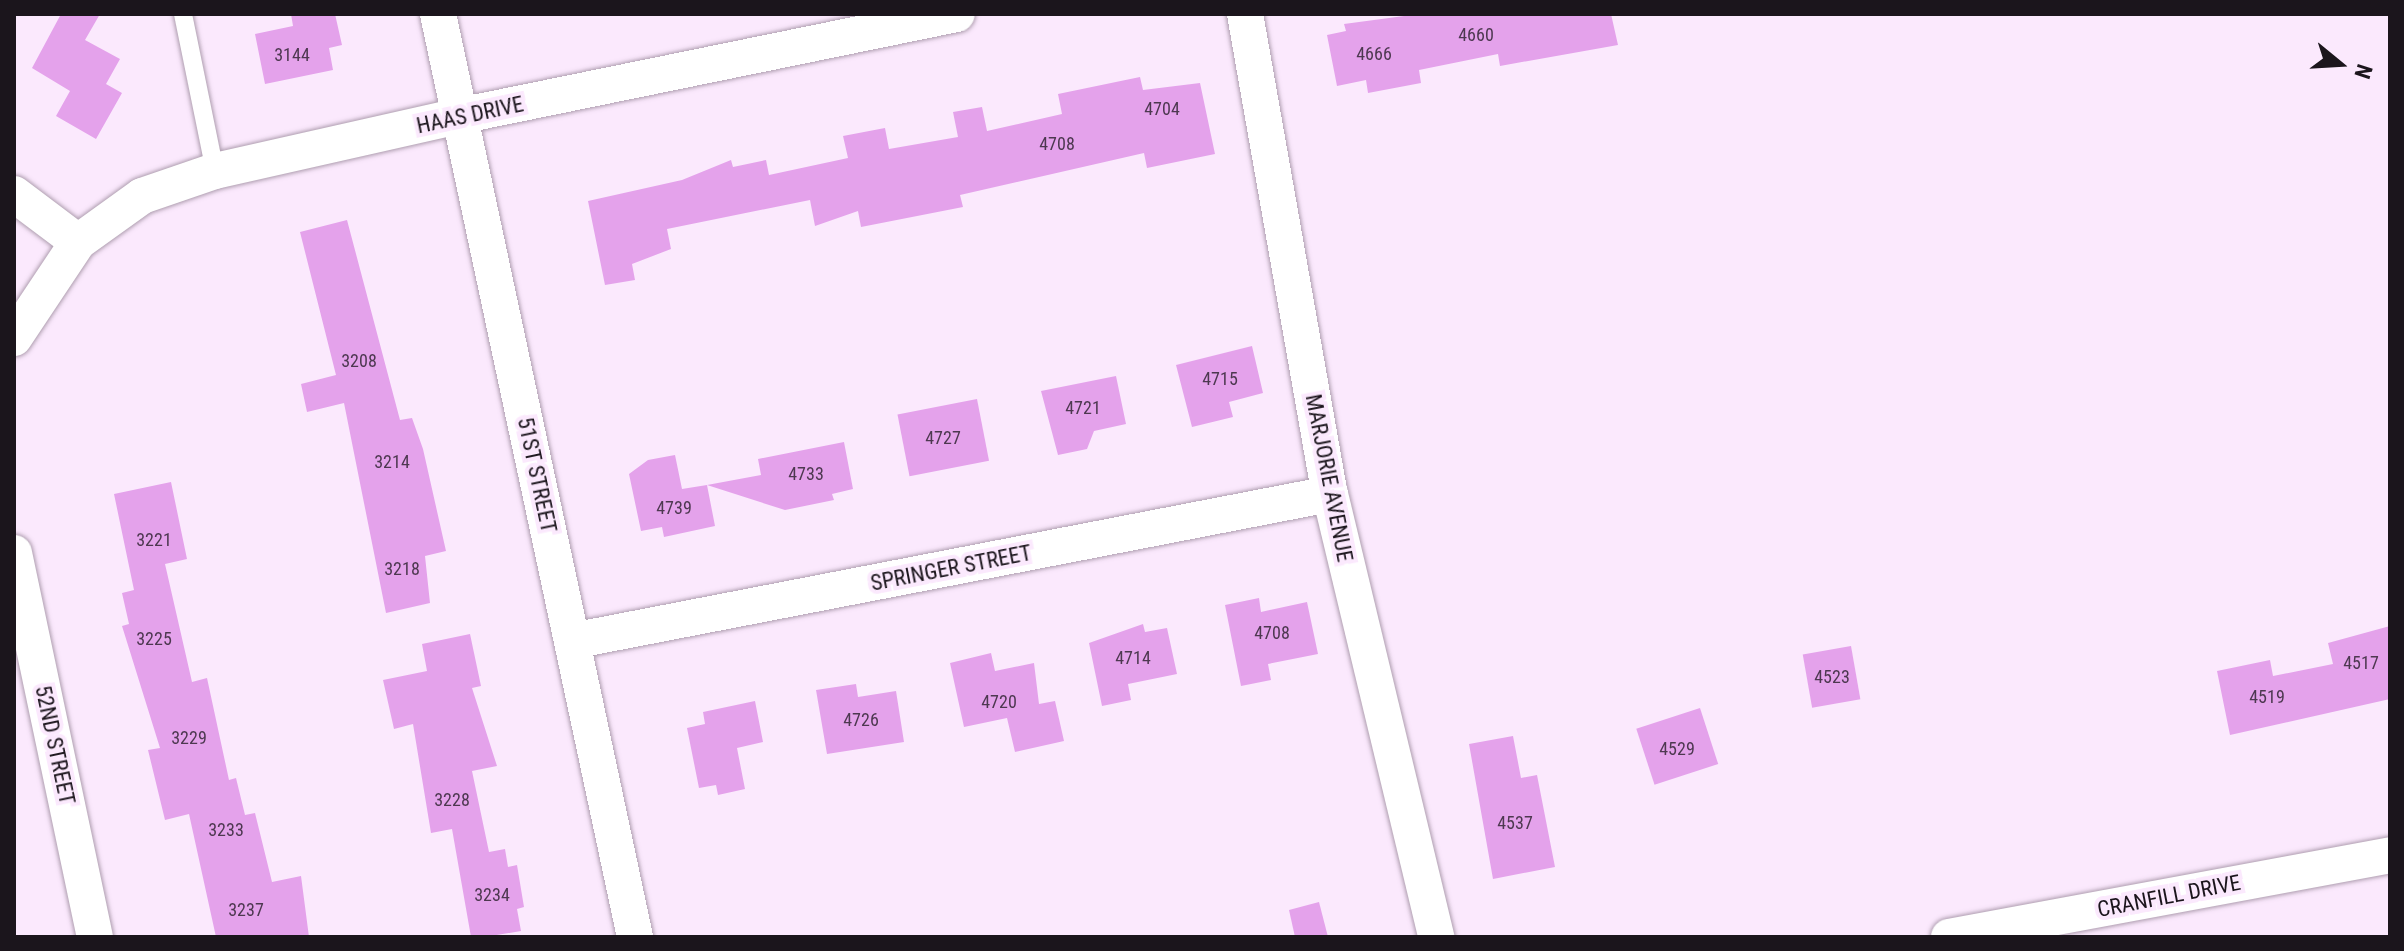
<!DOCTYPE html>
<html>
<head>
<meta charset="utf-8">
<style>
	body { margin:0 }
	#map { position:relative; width:2404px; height:951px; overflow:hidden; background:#fbe9fd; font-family:"Roboto Condensed",sans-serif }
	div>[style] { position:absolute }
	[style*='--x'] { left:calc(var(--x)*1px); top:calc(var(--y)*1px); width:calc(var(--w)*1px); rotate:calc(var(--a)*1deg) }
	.building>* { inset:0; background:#e4a2eb; transform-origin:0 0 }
	.roads { filter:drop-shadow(0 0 2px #af9eb0) drop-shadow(0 0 2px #af9eb0) }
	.service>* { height:18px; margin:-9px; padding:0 9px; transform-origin:9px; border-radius:9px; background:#fff }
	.minor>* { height:36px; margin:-18px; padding:0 18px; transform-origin:18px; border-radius:18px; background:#fff }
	span { translate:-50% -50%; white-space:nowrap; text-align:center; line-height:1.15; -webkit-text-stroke:8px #fbe9fd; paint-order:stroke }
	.number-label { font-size:18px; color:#4d3850 }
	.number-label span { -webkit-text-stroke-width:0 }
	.street-label { font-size:22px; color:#1b151c }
	.frame { position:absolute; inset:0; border:16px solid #1b151c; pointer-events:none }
	.north { position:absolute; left:2300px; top:24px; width:80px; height:80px; -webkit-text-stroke:6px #fbe9fd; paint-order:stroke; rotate:108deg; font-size:22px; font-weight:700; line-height:32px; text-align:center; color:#1b151c }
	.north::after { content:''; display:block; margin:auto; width:28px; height:36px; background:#1b151c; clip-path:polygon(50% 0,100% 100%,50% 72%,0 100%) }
</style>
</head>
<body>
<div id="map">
	<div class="building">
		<i style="clip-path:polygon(61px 14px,100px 14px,85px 40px,120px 59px,106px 84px,122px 93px,96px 139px,56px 116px,70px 91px,32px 68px)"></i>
		<i style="clip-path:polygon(291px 14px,335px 14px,342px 45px,329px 48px,333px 70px,265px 84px,255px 34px,293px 26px)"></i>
		<i style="clip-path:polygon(1419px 14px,1611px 14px,1618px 45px,1500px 66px,1498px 54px,1419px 70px,1421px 83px,1368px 93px,1366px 80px,1337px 86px,1327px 35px,1346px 31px,1344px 24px)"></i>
		<i style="clip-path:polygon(1140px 77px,1143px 90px,1200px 83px,1215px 154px,1147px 168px,1144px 153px,960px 195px,963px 207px,861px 227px,858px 211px,815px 226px,810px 200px,667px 229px,671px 249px,632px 264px,635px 280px,605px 285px,588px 201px,682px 180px,731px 160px,733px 167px,766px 160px,769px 175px,848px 158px,843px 136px,885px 128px,889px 149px,958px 137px,953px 112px,982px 107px,987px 131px,1062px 114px,1058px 94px)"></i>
		<i style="clip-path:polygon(347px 220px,400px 420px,412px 418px,423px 449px,446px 551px,425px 556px,430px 603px,386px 613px,344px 403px,307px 412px,301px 384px,336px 375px,300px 232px)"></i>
		<i style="clip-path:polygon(1252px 346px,1263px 393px,1229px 402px,1233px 417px,1192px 427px,1176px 365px)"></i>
		<i style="clip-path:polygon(1116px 376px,1126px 424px,1094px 431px,1087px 449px,1058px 455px,1041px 391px)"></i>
		<i style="left:977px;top:399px;width:63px;height:81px;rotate:79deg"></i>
		<i style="clip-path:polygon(844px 442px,853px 489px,832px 494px,834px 500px,785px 510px,707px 485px,761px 475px,758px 459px)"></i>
		<i style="clip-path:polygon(675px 455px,682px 489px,707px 485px,715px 526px,664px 537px,662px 527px,641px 531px,629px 474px,648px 460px)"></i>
		<i style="clip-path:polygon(171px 482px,187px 559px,165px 564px,192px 682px,207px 678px,229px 780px,236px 778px,245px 815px,255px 813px,272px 882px,301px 876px,309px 937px,216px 937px,189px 814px,165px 820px,148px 750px,160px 748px,122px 626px,129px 624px,122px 593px,134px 590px,114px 494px)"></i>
		<i style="clip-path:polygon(1259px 598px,1261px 612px,1307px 602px,1318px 654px,1268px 664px,1271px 680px,1241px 686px,1225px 605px)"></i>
		<i style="clip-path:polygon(1143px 624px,1145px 632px,1167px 628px,1177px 674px,1128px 684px,1131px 700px,1102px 706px,1089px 643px)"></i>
		<i style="clip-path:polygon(2390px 626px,2390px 699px,2230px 735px,2217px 671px,2270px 660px,2273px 676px,2333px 664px,2328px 643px)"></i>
		<i style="clip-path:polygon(470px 634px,481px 686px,472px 688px,497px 766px,472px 771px,489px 852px,505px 849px,508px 867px,517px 865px,524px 907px,517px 909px,521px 931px,485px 937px,471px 937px,452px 829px,431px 833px,413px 724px,394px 729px,383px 680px,427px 671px,422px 644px)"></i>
		<i style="left:1851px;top:646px;width:54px;height:49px;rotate:80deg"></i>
		<i style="clip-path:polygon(991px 653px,995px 671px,1034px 663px,1039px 704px,1055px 701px,1064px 741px,1015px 752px,1007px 718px,964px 727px,950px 663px)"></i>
		<i style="clip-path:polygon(856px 684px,858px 697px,896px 691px,904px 742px,827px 754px,816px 690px)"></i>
		<i style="clip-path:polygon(755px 701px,763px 742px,737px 748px,745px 789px,718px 795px,716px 785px,699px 788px,687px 728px,705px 724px,703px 712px)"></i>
		<i style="left:1700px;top:708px;width:59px;height:67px;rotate:72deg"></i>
		<i style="clip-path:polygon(1513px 736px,1521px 778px,1537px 775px,1555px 867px,1493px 879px,1469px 744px)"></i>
		<i style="clip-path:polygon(1319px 902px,1328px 937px,1295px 937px,1289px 910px)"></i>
	</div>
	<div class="roads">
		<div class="service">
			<i style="--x:183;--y:14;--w:160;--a:78.5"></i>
		</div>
		<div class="minor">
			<i style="--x:438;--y:14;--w:944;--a:77.95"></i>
			<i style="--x:1245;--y:14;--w:487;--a:80"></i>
			<i style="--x:1330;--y:494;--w:456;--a:76.5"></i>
			<i style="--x:14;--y:194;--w:80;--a:36.9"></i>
			<i style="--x:14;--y:338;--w:115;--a:-56.3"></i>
			<i style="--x:78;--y:242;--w:79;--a:-35.7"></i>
			<i style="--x:142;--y:196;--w:77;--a:-18.9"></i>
			<i style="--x:215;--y:171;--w:250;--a:-12.7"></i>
			<i style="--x:459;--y:116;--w:508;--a:-11.58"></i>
			<i style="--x:14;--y:553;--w:392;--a:78.1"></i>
			<i style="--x:572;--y:641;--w:772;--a:-10.98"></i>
			<i style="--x:1949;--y:937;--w:449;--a:-10.5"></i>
		</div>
	</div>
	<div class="number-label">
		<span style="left:1476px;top:35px">4660</span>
		<span style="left:1374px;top:54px">4666</span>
		<span style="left:292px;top:55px">3144</span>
		<span style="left:1162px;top:109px">4704</span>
		<span style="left:1057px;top:144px">4708</span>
		<span style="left:359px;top:361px">3208</span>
		<span style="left:1220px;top:379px">4715</span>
		<span style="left:1083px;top:408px">4721</span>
		<span style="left:943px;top:438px">4727</span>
		<span style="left:392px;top:462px">3214</span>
		<span style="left:806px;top:474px">4733</span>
		<span style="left:674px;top:508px">4739</span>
		<span style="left:154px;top:540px">3221</span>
		<span style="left:402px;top:569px">3218</span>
		<span style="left:1272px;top:633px">4708</span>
		<span style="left:154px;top:639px">3225</span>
		<span style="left:1133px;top:658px">4714</span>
		<span style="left:2361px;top:663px">4517</span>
		<span style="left:1832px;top:677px">4523</span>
		<span style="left:2267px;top:697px">4519</span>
		<span style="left:999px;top:702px">4720</span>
		<span style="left:861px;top:720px">4726</span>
		<span style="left:189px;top:738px">3229</span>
		<span style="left:1677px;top:749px">4529</span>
		<span style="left:452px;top:800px">3228</span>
		<span style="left:1515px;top:823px">4537</span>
		<span style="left:226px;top:830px">3233</span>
		<span style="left:492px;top:895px">3234</span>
		<span style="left:246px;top:910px">3237</span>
	</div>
	<div class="street-label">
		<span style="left:470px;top:115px;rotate:-12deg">HAAS DRIVE</span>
		<span style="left:537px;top:475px;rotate:78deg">51ST STREET</span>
		<span style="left:1329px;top:478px;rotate:79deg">MARJORIE AVENUE</span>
		<span style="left:951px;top:568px;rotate:-11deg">SPRINGER STREET</span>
		<span style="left:55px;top:745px;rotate:78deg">52ND STREET</span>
		<span style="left:2169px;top:896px;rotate:-11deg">CRANFILL DRIVE</span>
	</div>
	<div class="frame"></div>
	<div class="north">N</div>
</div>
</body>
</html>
